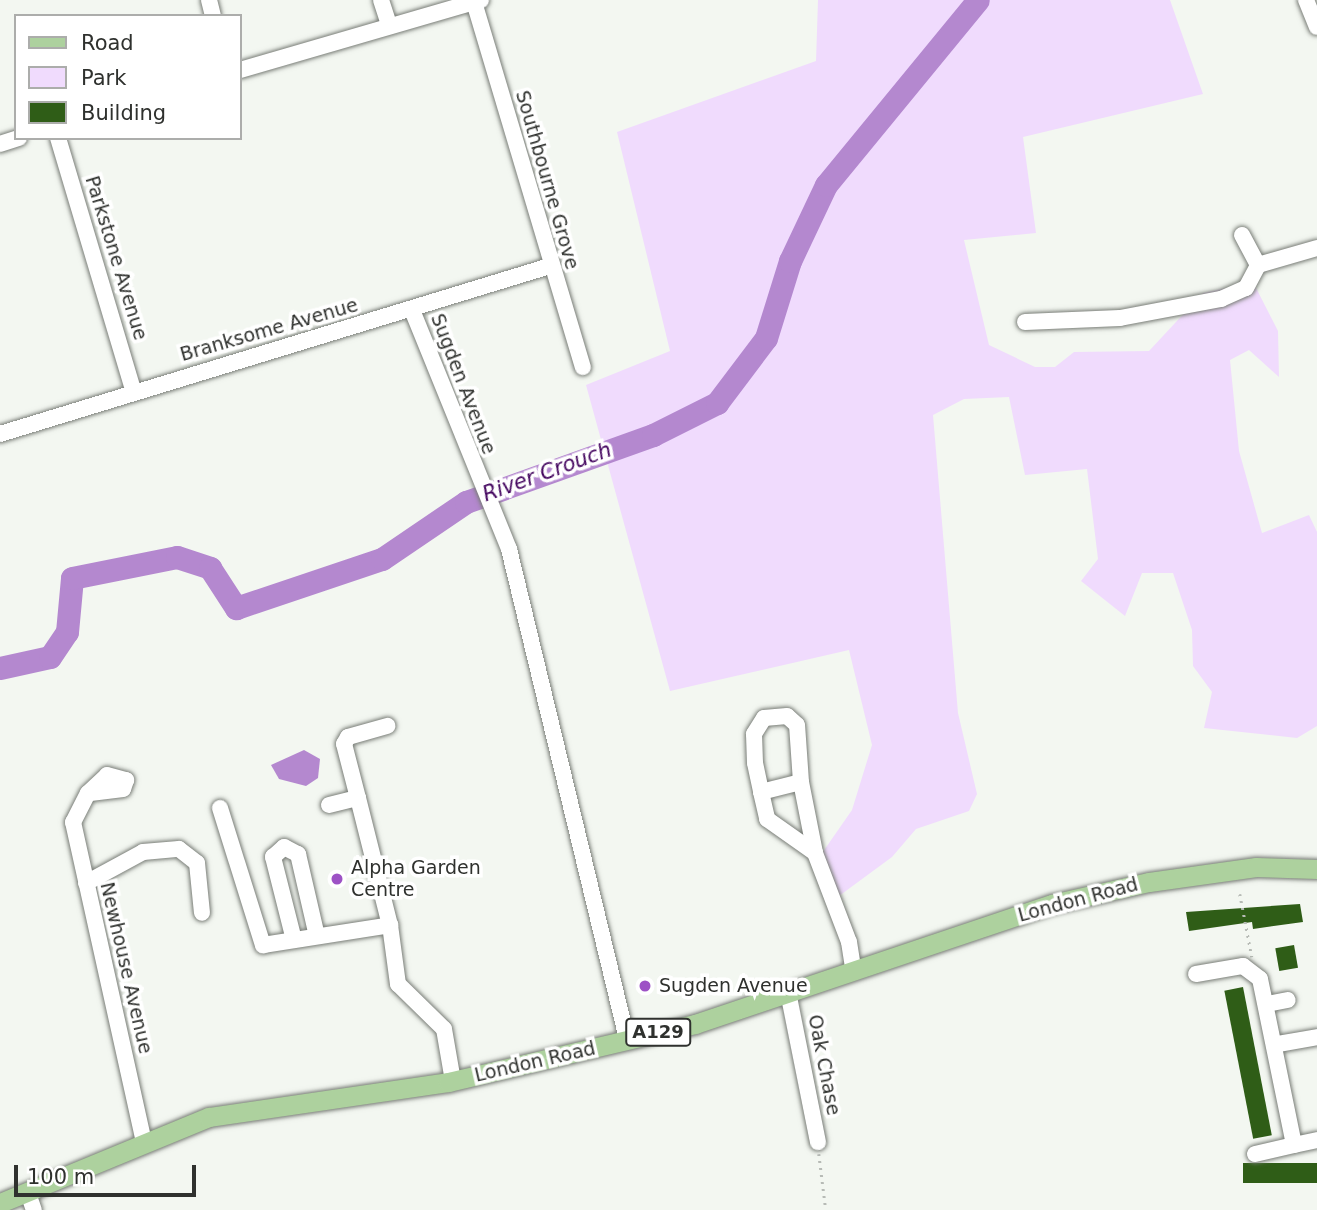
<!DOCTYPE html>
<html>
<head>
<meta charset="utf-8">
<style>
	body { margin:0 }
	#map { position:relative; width:1317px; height:1210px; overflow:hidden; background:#f3f7f1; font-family:"DejaVu Sans",sans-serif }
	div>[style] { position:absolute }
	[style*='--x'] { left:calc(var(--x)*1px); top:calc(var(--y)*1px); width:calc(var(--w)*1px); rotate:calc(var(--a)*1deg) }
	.green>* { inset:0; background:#f0dbfd }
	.water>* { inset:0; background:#b488cf }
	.river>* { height:23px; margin:-11.5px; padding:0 11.5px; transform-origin:11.5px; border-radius:11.5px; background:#b488cf }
	.building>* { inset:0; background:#2f5d17; transform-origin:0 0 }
	.path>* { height:2.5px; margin-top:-1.25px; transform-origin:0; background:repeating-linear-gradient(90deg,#b7bbb6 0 2px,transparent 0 7px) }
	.roads { filter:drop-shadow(0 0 2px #797d77) drop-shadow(0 0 2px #797d77) }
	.minor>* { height:16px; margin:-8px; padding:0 8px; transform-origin:8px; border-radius:8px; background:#fff }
	.major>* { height:19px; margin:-9.5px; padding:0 9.5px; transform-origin:9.5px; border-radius:9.5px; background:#add19e }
	.dots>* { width:19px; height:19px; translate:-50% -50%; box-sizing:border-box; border:4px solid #fff; border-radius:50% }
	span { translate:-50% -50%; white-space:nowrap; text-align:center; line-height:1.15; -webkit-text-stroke:7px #fff; paint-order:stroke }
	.shield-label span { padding:2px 5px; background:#fff; border:2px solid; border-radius:5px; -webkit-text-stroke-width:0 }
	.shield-label { font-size:18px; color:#2f312e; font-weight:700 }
	.street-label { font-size:19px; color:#2f312e }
	.poi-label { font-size:19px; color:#2f312e }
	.left { translate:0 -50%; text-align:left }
	.water-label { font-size:21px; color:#450760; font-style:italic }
	.legend { position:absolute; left:14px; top:14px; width:228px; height:126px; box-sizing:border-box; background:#fff; border:2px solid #acadab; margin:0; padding:9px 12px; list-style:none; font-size:21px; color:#2f312e }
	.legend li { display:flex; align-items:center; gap:14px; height:35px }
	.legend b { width:35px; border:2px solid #acadab }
	.scale { position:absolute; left:14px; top:1165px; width:182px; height:32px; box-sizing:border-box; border:4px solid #2f312e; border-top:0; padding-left:9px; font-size:21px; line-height:24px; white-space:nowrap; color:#2f312e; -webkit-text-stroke:5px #fff; paint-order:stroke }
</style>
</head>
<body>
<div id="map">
	<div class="green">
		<i style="clip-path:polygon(818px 0,1170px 0,1203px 94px,1023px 137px,1036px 233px,964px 240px,989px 345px,1035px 367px,1055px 367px,1074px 352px,1149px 351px,1203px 293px,1253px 282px,1278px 331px,1279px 377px,1249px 350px,1230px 360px,1239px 451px,1262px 533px,1309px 515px,1317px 532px,1317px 726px,1297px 738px,1204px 728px,1212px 692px,1193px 666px,1192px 630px,1173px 573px,1142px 573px,1125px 616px,1081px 581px,1098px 559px,1087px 469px,1025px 475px,1009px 397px,964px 399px,933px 415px,958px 713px,977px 794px,969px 811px,916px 829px,892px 857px,839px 896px,820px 856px,852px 810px,872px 745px,849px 650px,670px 691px,586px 385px,670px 351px,617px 132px,816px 61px)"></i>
	</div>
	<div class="water">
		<i style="clip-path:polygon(304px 750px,320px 759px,318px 778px,306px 786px,279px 779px,271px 765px)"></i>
	</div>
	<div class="river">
		<i style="--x:0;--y:668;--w:51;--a:-12.4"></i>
		<i style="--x:50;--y:657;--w:30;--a:-56"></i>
		<i style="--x:67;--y:632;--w:54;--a:-84.7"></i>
		<i style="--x:72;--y:578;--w:107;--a:-11.3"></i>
		<i style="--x:177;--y:557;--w:35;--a:18"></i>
		<i style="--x:210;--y:568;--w:48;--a:57"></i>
		<i style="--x:236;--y:608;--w:154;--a:-18.6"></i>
		<i style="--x:382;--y:559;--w:102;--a:-34.2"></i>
		<i style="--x:466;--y:502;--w:199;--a:-19.7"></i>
		<i style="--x:653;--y:435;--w:72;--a:-26.6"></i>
		<i style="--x:717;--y:403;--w:81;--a:-53"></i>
		<i style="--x:766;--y:338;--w:81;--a:-72.7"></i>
		<i style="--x:790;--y:261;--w:84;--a:-64.7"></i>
		<i style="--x:826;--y:185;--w:239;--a:-50.6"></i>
	</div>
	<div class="building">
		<i style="clip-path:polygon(1300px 904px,1303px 922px,1253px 929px,1252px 922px,1189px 931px,1186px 912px)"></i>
		<i style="left:1294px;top:945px;width:23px;height:19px;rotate:80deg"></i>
		<i style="left:1243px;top:987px;width:151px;height:19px;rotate:79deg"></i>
		<i style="left:1317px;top:1163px;width:20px;height:74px;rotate:90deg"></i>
	</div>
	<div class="path">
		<i style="--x:1240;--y:894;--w:64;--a:79.2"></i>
		<i style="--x:819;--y:1154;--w:56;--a:82.9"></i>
	</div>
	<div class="roads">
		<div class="minor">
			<i style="--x:209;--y:0;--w:16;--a:76"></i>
			<i style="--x:381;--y:0;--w:26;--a:72"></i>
			<i style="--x:1306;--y:0;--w:29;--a:68"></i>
			<i style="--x:474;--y:2;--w:381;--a:73.4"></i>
			<i style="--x:240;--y:70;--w:251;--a:-16.2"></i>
			<i style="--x:58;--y:138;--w:262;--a:73.4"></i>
			<i style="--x:0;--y:144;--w:20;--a:-18"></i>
			<i style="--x:1242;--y:235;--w:34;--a:62"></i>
			<i style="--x:1258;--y:265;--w:61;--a:-16.1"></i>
			<i style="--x:412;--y:310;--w:258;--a:67.9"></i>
			<i style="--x:509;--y:549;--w:504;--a:76.46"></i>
			<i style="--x:1025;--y:322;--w:95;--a:-2.4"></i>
			<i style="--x:1120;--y:318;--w:103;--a:-10.7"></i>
			<i style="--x:1221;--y:299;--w:27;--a:-24"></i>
			<i style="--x:1246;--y:288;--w:26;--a:-62"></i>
			<i style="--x:0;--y:434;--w:575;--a:-16.99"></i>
			<i style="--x:801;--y:782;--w:72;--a:78.8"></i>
			<i style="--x:761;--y:792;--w:41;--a:-14"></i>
			<i style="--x:801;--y:782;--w:57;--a:-94"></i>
			<i style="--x:797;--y:725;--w:13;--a:-138"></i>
			<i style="--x:787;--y:716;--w:23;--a:175"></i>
			<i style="--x:764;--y:718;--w:19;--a:122"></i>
			<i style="--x:754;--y:734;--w:29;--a:88"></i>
			<i style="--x:755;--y:763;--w:30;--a:78"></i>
			<i style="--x:761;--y:792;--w:28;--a:77"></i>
			<i style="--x:767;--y:819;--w:59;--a:35.3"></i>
			<i style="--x:815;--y:853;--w:95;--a:69.1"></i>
			<i style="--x:849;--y:942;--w:30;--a:81"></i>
			<i style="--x:88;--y:793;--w:26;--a:-43"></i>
			<i style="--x:107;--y:775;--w:20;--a:15"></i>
			<i style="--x:126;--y:780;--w:9;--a:108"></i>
			<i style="--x:123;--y:789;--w:35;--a:173"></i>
			<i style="--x:88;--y:793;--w:33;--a:117"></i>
			<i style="--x:73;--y:822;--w:327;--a:77.5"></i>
			<i style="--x:358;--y:798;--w:56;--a:-104.5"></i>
			<i style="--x:344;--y:744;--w:8;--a:-60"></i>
			<i style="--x:348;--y:737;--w:41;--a:-15.8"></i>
			<i style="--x:329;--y:805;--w:30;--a:-14"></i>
			<i style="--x:358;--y:798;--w:131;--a:75.9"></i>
			<i style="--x:220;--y:808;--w:144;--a:72.6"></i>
			<i style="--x:263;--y:945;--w:129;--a:-8.9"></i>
			<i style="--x:390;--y:925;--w:60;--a:82.3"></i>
			<i style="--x:398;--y:984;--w:64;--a:44.4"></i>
			<i style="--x:444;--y:1029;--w:53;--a:80.2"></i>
			<i style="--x:86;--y:883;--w:65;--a:-28.5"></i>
			<i style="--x:143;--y:852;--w:36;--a:-5"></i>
			<i style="--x:179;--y:849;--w:23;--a:38"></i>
			<i style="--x:197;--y:863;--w:50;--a:84.3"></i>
			<i style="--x:294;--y:940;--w:86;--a:-104.2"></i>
			<i style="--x:273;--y:857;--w:15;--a:-42"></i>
			<i style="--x:284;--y:847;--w:16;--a:27"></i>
			<i style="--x:298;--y:854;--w:84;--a:77"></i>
			<i style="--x:1196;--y:974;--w:48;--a:-9.7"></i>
			<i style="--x:1243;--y:966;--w:21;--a:37"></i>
			<i style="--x:1260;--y:979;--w:169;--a:78.4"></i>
			<i style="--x:1294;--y:1145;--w:24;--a:-12"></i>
			<i style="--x:789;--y:997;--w:148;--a:78.7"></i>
			<i style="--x:1267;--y:1004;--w:21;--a:-11"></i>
			<i style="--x:1278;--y:1044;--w:40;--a:-10"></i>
			<i style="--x:1255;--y:1154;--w:40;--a:-13"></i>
			<i style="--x:28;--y:1193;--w:18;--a:71"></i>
		</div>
		<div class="major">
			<i style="--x:0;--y:1203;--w:226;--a:-22.4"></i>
			<i style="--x:209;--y:1117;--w:242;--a:-8.3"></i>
			<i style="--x:448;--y:1082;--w:254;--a:-13.2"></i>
			<i style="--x:695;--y:1024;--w:377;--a:-18.6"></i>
			<i style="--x:1052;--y:904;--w:99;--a:-12.8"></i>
			<i style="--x:1149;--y:882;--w:108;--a:-8"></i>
			<i style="--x:1256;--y:867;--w:61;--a:1.9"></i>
		</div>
	</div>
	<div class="dots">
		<i style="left:337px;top:879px;background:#9d52c5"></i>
		<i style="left:645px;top:986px;background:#9d52c5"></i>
	</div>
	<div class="shield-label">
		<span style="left:658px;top:1032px">A129</span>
	</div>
	<div class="street-label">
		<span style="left:547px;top:180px;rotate:74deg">Southbourne Grove</span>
		<span style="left:116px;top:258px;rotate:73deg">Parkstone Avenue</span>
		<span style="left:269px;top:330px;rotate:-16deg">Branksome Avenue</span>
		<span style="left:463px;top:384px;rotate:69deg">Sugden Avenue</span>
		<span style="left:1078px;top:900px;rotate:-15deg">London Road</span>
		<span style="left:126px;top:968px;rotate:77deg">Newhouse Avenue</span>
		<span style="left:535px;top:1062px;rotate:-13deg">London Road</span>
		<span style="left:824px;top:1065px;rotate:79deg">Oak Chase</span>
	</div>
	<div class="poi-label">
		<span class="left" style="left:351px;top:879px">Alpha Garden<br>Centre</span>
		<span class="left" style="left:659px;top:986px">Sugden Avenue</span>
	</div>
	<div class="water-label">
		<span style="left:547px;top:472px;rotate:-20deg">River Crouch</span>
	</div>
	<ul class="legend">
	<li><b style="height:9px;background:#add19e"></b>Road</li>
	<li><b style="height:19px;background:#f0dbfd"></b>Park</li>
	<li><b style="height:19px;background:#2f5d17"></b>Building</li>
	</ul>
	<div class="scale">100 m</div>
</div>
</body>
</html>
